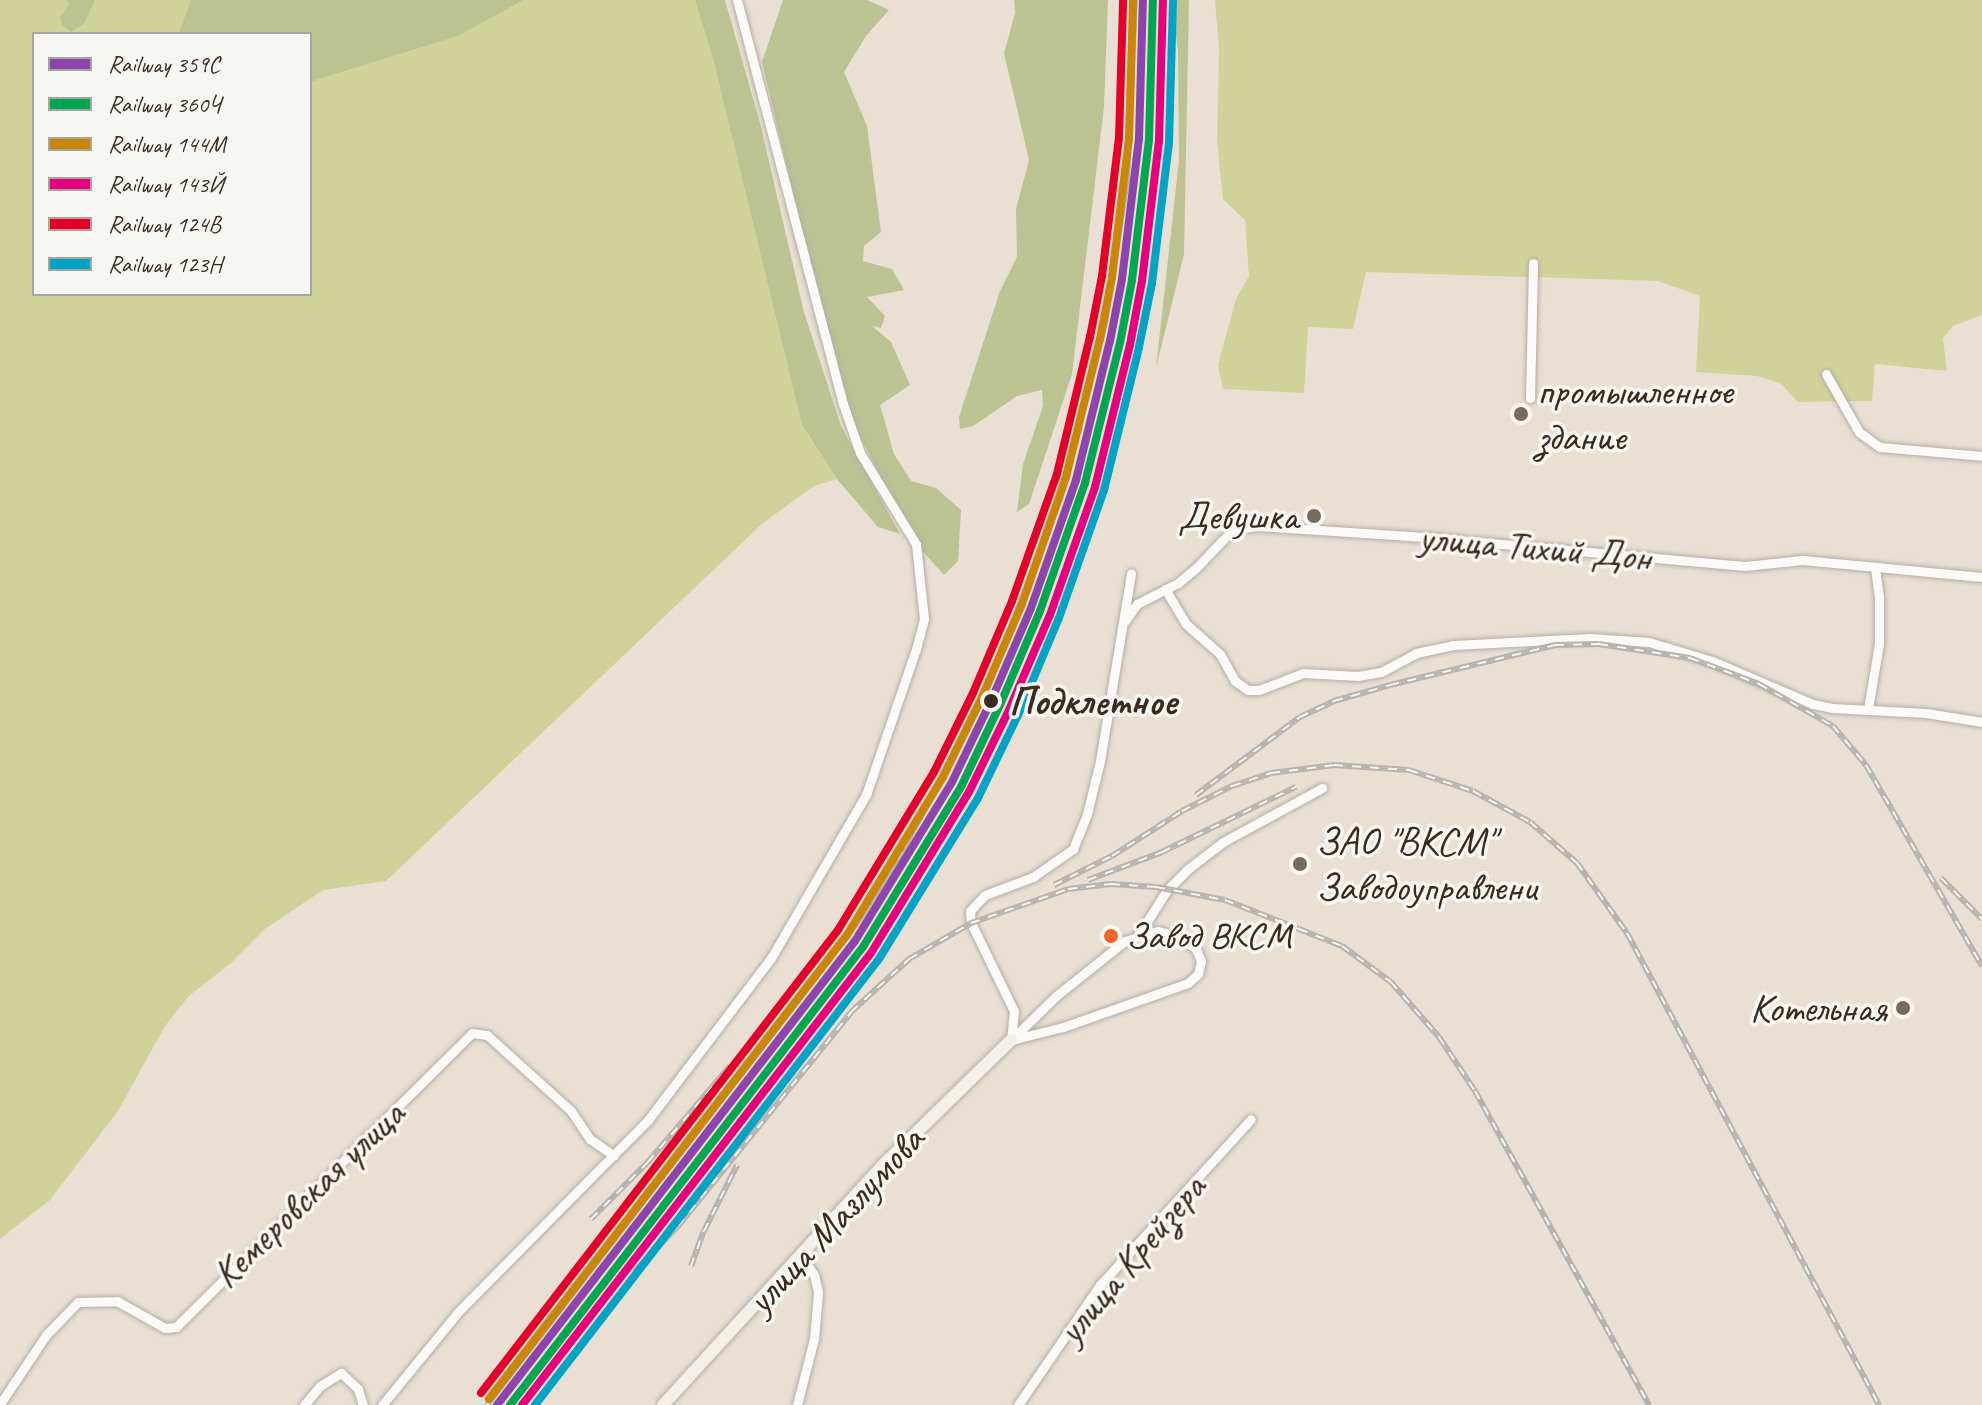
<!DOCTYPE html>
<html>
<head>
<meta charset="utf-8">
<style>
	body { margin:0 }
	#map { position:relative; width:1982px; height:1405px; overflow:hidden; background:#e9e0d3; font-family:Caveat,sans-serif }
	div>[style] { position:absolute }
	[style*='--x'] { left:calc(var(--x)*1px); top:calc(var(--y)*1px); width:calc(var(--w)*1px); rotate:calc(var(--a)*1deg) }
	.green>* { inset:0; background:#d0d399 }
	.forest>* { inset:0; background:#bbc393 }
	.roads { filter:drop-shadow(0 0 2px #b5aea5) drop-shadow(0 0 2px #b5aea5) }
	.street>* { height:9px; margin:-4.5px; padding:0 4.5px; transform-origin:4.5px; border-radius:4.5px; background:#fcfaf8 }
	.secondary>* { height:12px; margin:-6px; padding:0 6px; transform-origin:6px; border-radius:6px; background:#f3f0ea }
	.rail>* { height:6px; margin-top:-3px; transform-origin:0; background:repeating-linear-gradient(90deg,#f6f6f2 0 9px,#b6b3af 0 18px); box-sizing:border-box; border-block:2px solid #b6b3af }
	.rail-1>* { height:8px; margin:-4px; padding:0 4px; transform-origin:4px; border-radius:4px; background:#8e44ad }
	.rail-2>* { height:8px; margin:-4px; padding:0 4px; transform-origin:4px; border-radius:4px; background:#00a651 }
	.rail-3>* { height:8px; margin:-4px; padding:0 4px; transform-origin:4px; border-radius:4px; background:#c88708 }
	.rail-4>* { height:8px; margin:-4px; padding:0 4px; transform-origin:4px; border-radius:4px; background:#e5007d }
	.rail-5>* { height:8px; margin:-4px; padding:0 4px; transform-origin:4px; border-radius:4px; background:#e4002b }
	.rail-6>* { height:8px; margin:-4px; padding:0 4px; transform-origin:4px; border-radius:4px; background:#03a3c5 }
	.dots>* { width:22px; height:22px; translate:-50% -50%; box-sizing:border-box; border:4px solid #f6f6f2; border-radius:50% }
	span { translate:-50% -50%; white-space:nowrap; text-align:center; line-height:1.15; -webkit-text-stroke:7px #f6f6f2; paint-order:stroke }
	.bus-label { font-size:38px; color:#3b2a1e }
	.left { translate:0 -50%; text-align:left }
	.poi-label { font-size:40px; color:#3b2a1e }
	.right { translate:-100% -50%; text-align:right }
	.street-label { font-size:40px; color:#3b2a1e }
	.stop-label { font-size:40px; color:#3b2a1e; font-weight:700 }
	.legend { position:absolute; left:32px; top:32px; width:280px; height:264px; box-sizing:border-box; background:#f6f6f2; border:2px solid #aba49d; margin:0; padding:10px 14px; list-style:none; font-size:24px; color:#3b2a1e }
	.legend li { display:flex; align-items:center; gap:16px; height:40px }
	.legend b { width:40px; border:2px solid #aba49d }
</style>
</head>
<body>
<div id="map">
	<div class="green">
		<i style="clip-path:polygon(0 0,67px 0,85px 23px,95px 0,191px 0,178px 34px,34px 34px,34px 294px,310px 294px,310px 82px,458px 36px,524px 0,695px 0,713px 59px,802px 425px,837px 479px,814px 486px,763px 523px,386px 881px,323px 890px,265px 929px,231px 963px,189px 996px,165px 1026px,118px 1111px,50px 1200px,0 1239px)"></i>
		<i style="clip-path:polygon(1215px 0,1982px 0,1982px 315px,1953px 326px,1943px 338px,1947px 371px,1875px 364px,1872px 401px,1798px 402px,1780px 383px,1757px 376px,1696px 372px,1700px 296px,1658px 281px,1366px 272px,1353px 329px,1308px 327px,1304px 393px,1223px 389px,1218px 365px,1236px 299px,1249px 276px,1245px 220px,1223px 199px,1217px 142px,1219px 49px)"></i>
	</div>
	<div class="forest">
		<i style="clip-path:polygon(67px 0,95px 0,85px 23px,71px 32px,62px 25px,60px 17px,69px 5px)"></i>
		<i style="clip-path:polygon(191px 0,524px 0,458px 36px,310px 82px,310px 34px,178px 34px)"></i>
		<i style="clip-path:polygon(695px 0,725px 0,760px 123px,804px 312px,841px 426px,900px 534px,878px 527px,837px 479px,802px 425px,713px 59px)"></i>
		<i style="clip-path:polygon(783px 0,867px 0,889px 10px,866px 36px,844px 72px,867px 126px,881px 232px,864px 246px,863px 261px,892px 269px,904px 290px,867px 297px,885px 316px,881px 328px,872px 326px,891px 342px,910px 385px,880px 405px,894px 454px,911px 481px,936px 488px,961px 510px,958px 561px,944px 575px,916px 544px,843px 404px,762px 62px)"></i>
		<i style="clip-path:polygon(1014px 0,1108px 0,1104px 107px,1072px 374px,1029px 504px,1017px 512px,1023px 464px,1043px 406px,1042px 390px,1017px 396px,973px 426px,960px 429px,959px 417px,1000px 291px,1017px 257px,1016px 209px,1029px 160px,1004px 53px,1015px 13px)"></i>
		<i style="clip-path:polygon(1171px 0,1189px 0,1184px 254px,1156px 368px,1179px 160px,1178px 51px)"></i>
	</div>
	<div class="roads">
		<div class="street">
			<i style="--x:1826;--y:374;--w:67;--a:60.4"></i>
			<i style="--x:1859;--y:432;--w:26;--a:36"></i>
			<i style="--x:1880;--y:447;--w:102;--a:5"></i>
			<i style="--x:1530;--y:398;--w:135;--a:-88.7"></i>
			<i style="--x:1165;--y:589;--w:41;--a:59"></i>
			<i style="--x:1186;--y:624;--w:45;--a:41.4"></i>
			<i style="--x:1220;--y:654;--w:31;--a:61"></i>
			<i style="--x:1235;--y:681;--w:16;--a:35"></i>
			<i style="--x:1248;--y:690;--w:11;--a:0"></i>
			<i style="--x:1259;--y:690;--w:47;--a:-21.1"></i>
			<i style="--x:1303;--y:673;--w:55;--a:3.1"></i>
			<i style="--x:1358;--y:676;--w:23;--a:-10"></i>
			<i style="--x:1381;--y:672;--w:40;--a:-28"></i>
			<i style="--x:1416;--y:653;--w:38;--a:-12"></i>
			<i style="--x:1453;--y:645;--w:137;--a:-2.9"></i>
			<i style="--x:1590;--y:638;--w:59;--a:3.9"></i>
			<i style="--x:1649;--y:642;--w:66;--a:16.8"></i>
			<i style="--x:1712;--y:661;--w:110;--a:23.1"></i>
			<i style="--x:1813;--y:704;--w:19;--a:12"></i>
			<i style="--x:1832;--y:708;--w:94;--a:3"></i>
			<i style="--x:1926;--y:713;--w:57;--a:9.1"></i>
			<i style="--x:1125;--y:621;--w:21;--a:-55"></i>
			<i style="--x:1137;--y:604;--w:46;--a:-27.1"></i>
			<i style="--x:1178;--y:583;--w:25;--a:-40"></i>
			<i style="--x:1197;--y:567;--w:52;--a:-46.5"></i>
			<i style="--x:1233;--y:529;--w:25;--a:-7"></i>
			<i style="--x:1258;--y:526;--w:167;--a:3.8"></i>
			<i style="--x:1425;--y:537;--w:321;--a:5.2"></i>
			<i style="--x:1745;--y:566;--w:57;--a:-6"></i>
			<i style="--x:1802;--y:560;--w:181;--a:5.4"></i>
			<i style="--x:1868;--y:709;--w:67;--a:-80.5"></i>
			<i style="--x:1879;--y:643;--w:46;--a:-90"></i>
			<i style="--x:1879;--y:597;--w:28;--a:-98"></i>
			<i style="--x:1158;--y:931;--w:20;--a:15"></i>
			<i style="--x:1177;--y:936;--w:23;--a:34"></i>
			<i style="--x:1196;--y:949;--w:13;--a:67"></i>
			<i style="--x:1201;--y:961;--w:13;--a:103"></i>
			<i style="--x:1198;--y:974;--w:13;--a:138"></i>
			<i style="--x:1188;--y:983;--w:133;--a:160.6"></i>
			<i style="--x:1063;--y:1027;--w:54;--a:166"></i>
			<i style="--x:1011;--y:1040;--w:63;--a:-44.4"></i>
			<i style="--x:1056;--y:996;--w:88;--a:-38.6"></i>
			<i style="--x:1125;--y:941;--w:34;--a:-17"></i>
			<i style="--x:1139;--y:934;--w:52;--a:-57.5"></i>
			<i style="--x:1167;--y:890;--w:30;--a:-45"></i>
			<i style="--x:1188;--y:869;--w:44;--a:-37.6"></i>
			<i style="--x:1223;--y:842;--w:113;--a:-28.6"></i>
			<i style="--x:1011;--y:1040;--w:29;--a:-84"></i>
			<i style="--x:1014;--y:1011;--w:98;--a:-116"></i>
			<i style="--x:971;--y:923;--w:12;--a:-95"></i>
			<i style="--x:970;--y:911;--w:22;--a:-47"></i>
			<i style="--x:985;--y:895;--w:51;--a:-20.6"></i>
			<i style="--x:1033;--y:877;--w:49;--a:-35"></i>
			<i style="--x:1073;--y:849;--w:38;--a:-68"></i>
			<i style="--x:1087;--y:814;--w:55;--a:-76.2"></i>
			<i style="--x:1100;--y:761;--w:190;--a:-80.6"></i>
			<i style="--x:0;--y:1404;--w:83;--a:-56.3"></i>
			<i style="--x:46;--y:1335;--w:46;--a:-45.9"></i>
			<i style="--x:78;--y:1302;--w:39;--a:-1"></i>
			<i style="--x:117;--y:1301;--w:55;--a:29.4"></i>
			<i style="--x:165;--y:1328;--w:11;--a:-5"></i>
			<i style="--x:176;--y:1327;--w:417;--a:-44.8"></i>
			<i style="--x:472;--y:1033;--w:15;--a:8"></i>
			<i style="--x:487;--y:1035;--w:113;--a:42.1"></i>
			<i style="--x:571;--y:1111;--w:34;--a:56"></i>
			<i style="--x:590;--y:1139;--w:29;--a:35"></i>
			<i style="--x:304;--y:1405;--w:25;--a:-50"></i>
			<i style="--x:320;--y:1386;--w:25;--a:-32"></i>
			<i style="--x:341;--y:1373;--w:23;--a:43"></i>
			<i style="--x:358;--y:1389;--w:17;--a:73"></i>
			<i style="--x:382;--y:1405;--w:120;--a:-50.7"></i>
			<i style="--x:458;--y:1312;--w:270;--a:-45.3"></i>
			<i style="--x:648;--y:1120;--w:203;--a:-52.8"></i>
			<i style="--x:771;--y:958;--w:189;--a:-59.8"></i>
			<i style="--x:866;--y:795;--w:154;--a:-71.1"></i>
			<i style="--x:916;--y:649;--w:31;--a:-75"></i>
			<i style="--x:924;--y:619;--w:75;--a:-96.1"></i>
			<i style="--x:916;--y:544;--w:107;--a:-121.6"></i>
			<i style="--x:860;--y:453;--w:52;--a:-109.1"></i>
			<i style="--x:843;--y:404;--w:418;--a:-104.7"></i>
			<i style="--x:797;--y:1405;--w:68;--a:-75.6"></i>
			<i style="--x:814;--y:1339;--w:47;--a:-85.1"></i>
			<i style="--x:818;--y:1292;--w:17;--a:-103"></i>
			<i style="--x:814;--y:1275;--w:23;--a:-124"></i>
			<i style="--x:1018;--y:1405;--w:145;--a:-55.7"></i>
			<i style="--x:1100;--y:1285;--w:224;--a:-47.7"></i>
		</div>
		<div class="secondary">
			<i style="--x:663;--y:1405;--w:330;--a:-47.5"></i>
			<i style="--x:886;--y:1162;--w:175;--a:-44.3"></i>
		</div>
	</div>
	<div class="rail">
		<i style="--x:1196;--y:795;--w:130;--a:-36.9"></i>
		<i style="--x:1300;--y:717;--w:38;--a:-25"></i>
		<i style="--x:1334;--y:701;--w:58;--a:-15.9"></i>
		<i style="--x:1390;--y:685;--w:170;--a:-13.6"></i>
		<i style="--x:1555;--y:645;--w:44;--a:-1.3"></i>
		<i style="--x:1599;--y:644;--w:92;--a:8.7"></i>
		<i style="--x:1690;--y:658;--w:74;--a:20.6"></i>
		<i style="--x:1759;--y:684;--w:85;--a:29.6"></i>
		<i style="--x:1833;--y:726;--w:51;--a:49.8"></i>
		<i style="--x:1866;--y:765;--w:232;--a:60"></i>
		<i style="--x:1941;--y:878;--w:58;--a:45"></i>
		<i style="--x:1088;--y:880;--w:79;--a:-20.7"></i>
		<i style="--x:1162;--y:852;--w:149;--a:-25.9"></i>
		<i style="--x:1054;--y:885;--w:65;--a:-26.6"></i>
		<i style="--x:1112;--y:856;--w:83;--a:-32.7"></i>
		<i style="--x:1182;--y:811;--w:56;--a:-26.6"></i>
		<i style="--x:1232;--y:786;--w:41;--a:-18.4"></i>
		<i style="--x:1271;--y:773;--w:64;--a:-7.2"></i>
		<i style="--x:1334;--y:765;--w:75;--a:3.8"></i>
		<i style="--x:1409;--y:770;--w:67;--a:18.2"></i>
		<i style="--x:1473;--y:791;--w:65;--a:28.5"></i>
		<i style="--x:1530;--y:822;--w:62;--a:41.1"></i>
		<i style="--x:1577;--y:863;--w:86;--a:54.5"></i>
		<i style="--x:1627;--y:933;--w:535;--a:61.9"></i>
		<i style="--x:591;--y:1219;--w:81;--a:-45"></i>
		<i style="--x:648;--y:1162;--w:126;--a:-49.5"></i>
		<i style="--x:691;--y:1266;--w:37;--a:-70"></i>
		<i style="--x:704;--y:1231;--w:74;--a:-63.4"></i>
		<i style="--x:634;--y:1272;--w:64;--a:-46.3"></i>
		<i style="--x:678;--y:1226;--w:275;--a:-51"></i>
		<i style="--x:851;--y:1012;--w:79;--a:-42.4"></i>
		<i style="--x:909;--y:959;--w:72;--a:-30.1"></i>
		<i style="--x:971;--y:923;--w:103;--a:-19.3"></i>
		<i style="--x:1068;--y:889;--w:43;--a:-6.6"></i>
		<i style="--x:1111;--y:884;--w:45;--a:3.8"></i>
		<i style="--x:1156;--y:887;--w:70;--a:10.7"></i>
		<i style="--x:1225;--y:900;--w:79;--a:21.4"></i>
		<i style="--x:1299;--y:929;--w:46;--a:21.6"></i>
		<i style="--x:1342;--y:946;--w:61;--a:36.3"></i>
		<i style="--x:1391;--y:982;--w:73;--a:48.9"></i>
		<i style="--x:1439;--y:1037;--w:65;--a:56.3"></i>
		<i style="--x:1475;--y:1091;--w:359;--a:61"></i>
		<i style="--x:487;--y:1405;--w:611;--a:-52.51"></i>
		<i style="--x:859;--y:920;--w:85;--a:-58"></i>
		<i style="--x:904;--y:848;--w:171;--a:-62.1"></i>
		<i style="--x:984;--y:697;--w:215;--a:-69"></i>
		<i style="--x:1061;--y:496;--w:178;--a:-75.7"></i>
		<i style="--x:1105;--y:324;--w:146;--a:-81.3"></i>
		<i style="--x:1127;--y:180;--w:180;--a:-87.5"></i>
		<i style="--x:510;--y:1405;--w:10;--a:-53"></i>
	</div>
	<div class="rail-1">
		<i style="--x:497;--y:1405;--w:586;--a:-52.35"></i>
		<i style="--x:855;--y:941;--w:186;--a:-58.6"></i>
		<i style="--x:952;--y:782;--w:90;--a:-64.3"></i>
		<i style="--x:991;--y:701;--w:101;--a:-66.7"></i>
		<i style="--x:1031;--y:608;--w:136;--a:-70.6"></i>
		<i style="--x:1076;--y:480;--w:143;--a:-76.3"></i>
		<i style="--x:1110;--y:341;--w:63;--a:-79"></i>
		<i style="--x:1122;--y:279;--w:141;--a:-83.1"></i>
		<i style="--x:1139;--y:139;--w:139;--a:-88.4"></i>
	</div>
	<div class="rail-2">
		<i style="--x:510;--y:1405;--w:578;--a:-52.38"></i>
		<i style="--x:863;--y:947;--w:188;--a:-58.5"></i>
		<i style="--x:961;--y:787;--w:91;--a:-64.6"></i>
		<i style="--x:1000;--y:705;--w:102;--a:-66.9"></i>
		<i style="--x:1040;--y:611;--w:136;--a:-70.6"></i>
		<i style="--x:1085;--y:483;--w:144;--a:-76"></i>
		<i style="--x:1120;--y:343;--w:64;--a:-79.2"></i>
		<i style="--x:1132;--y:280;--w:141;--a:-83.1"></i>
		<i style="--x:1149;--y:140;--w:140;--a:-88.4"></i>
	</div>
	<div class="rail-3">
		<i style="--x:489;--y:1399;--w:586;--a:-52.35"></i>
		<i style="--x:847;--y:935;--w:185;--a:-58.7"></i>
		<i style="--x:943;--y:777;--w:89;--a:-64"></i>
		<i style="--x:982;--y:697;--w:101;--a:-66.7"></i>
		<i style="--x:1022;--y:604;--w:134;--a:-70.9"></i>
		<i style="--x:1066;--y:477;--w:142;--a:-76.2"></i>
		<i style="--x:1100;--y:339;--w:63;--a:-79"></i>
		<i style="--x:1112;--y:277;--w:140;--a:-83"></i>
		<i style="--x:1129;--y:138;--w:138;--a:-88.3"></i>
	</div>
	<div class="rail-4">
		<i style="--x:522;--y:1405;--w:571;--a:-52.33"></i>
		<i style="--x:871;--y:953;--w:188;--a:-58.7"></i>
		<i style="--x:969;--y:792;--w:91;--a:-64"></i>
		<i style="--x:1009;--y:710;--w:103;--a:-66.7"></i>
		<i style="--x:1050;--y:615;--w:136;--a:-70.6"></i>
		<i style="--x:1095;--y:487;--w:146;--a:-76.2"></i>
		<i style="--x:1130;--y:345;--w:65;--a:-79.4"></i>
		<i style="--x:1142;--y:281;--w:141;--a:-83.1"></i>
		<i style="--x:1159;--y:141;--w:140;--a:-88.4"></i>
	</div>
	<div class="rail-5">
		<i style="--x:481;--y:1393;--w:585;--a:-52.37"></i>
		<i style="--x:838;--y:930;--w:185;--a:-58.7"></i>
		<i style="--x:934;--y:772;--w:88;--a:-63.7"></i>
		<i style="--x:973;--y:693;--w:100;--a:-67"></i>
		<i style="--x:1012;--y:601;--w:135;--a:-70.5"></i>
		<i style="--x:1057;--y:474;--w:141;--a:-76.5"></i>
		<i style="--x:1090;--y:337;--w:62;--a:-78.9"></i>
		<i style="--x:1102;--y:276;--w:139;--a:-83"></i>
		<i style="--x:1119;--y:138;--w:138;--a:-88.3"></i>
	</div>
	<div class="rail-6">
		<i style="--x:535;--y:1405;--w:563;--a:-52.36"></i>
		<i style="--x:879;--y:959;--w:189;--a:-58.4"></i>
		<i style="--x:978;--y:798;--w:94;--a:-64.2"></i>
		<i style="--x:1019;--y:713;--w:103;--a:-67.2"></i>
		<i style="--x:1059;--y:618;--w:136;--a:-70.6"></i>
		<i style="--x:1104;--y:490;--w:147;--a:-76.2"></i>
		<i style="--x:1139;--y:347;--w:65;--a:-78.5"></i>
		<i style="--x:1152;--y:283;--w:141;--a:-83.1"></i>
		<i style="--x:1169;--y:143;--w:142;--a:-88.4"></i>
	</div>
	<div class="dots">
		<i style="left:1521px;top:414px;background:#786a5d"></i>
		<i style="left:1314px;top:516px;background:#786a5d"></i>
		<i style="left:991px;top:701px;background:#3b2a1e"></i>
		<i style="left:1300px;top:864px;background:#786a5d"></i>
		<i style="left:1111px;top:936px;background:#f26522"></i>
		<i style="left:1903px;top:1008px;background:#786a5d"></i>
	</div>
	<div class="bus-label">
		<span class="left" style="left:1126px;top:936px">Завод ВКСМ</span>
	</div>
	<div class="poi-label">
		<span class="left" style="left:1537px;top:414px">промышленное<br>здание</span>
		<span class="right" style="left:1298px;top:516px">Девушка</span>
		<span class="left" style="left:1316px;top:864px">ЗАО "ВКСМ"<br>Заводоуправлени</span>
		<span class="right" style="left:1887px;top:1008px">Котельная</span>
	</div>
	<div class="street-label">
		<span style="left:1535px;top:547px;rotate:5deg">улица Тихий Дон</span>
		<span style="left:308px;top:1194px;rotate:-44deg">Кемеровская улица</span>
		<span style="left:835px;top:1220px;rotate:-47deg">улица Мазлумова</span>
		<span style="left:1131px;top:1259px;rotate:-50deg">улица Крейзера</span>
	</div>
	<div class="stop-label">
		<span class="left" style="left:1009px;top:701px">Подклетное</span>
	</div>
	<ul class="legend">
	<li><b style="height:10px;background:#8e44ad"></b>Railway 359С</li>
	<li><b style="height:10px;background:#00a651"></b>Railway 360Ч</li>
	<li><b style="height:10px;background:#c88708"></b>Railway 144М</li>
	<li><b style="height:10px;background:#e5007d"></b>Railway 143Й</li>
	<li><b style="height:10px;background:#e4002b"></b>Railway 124В</li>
	<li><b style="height:10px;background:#03a3c5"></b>Railway 123Н</li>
	</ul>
</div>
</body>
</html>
